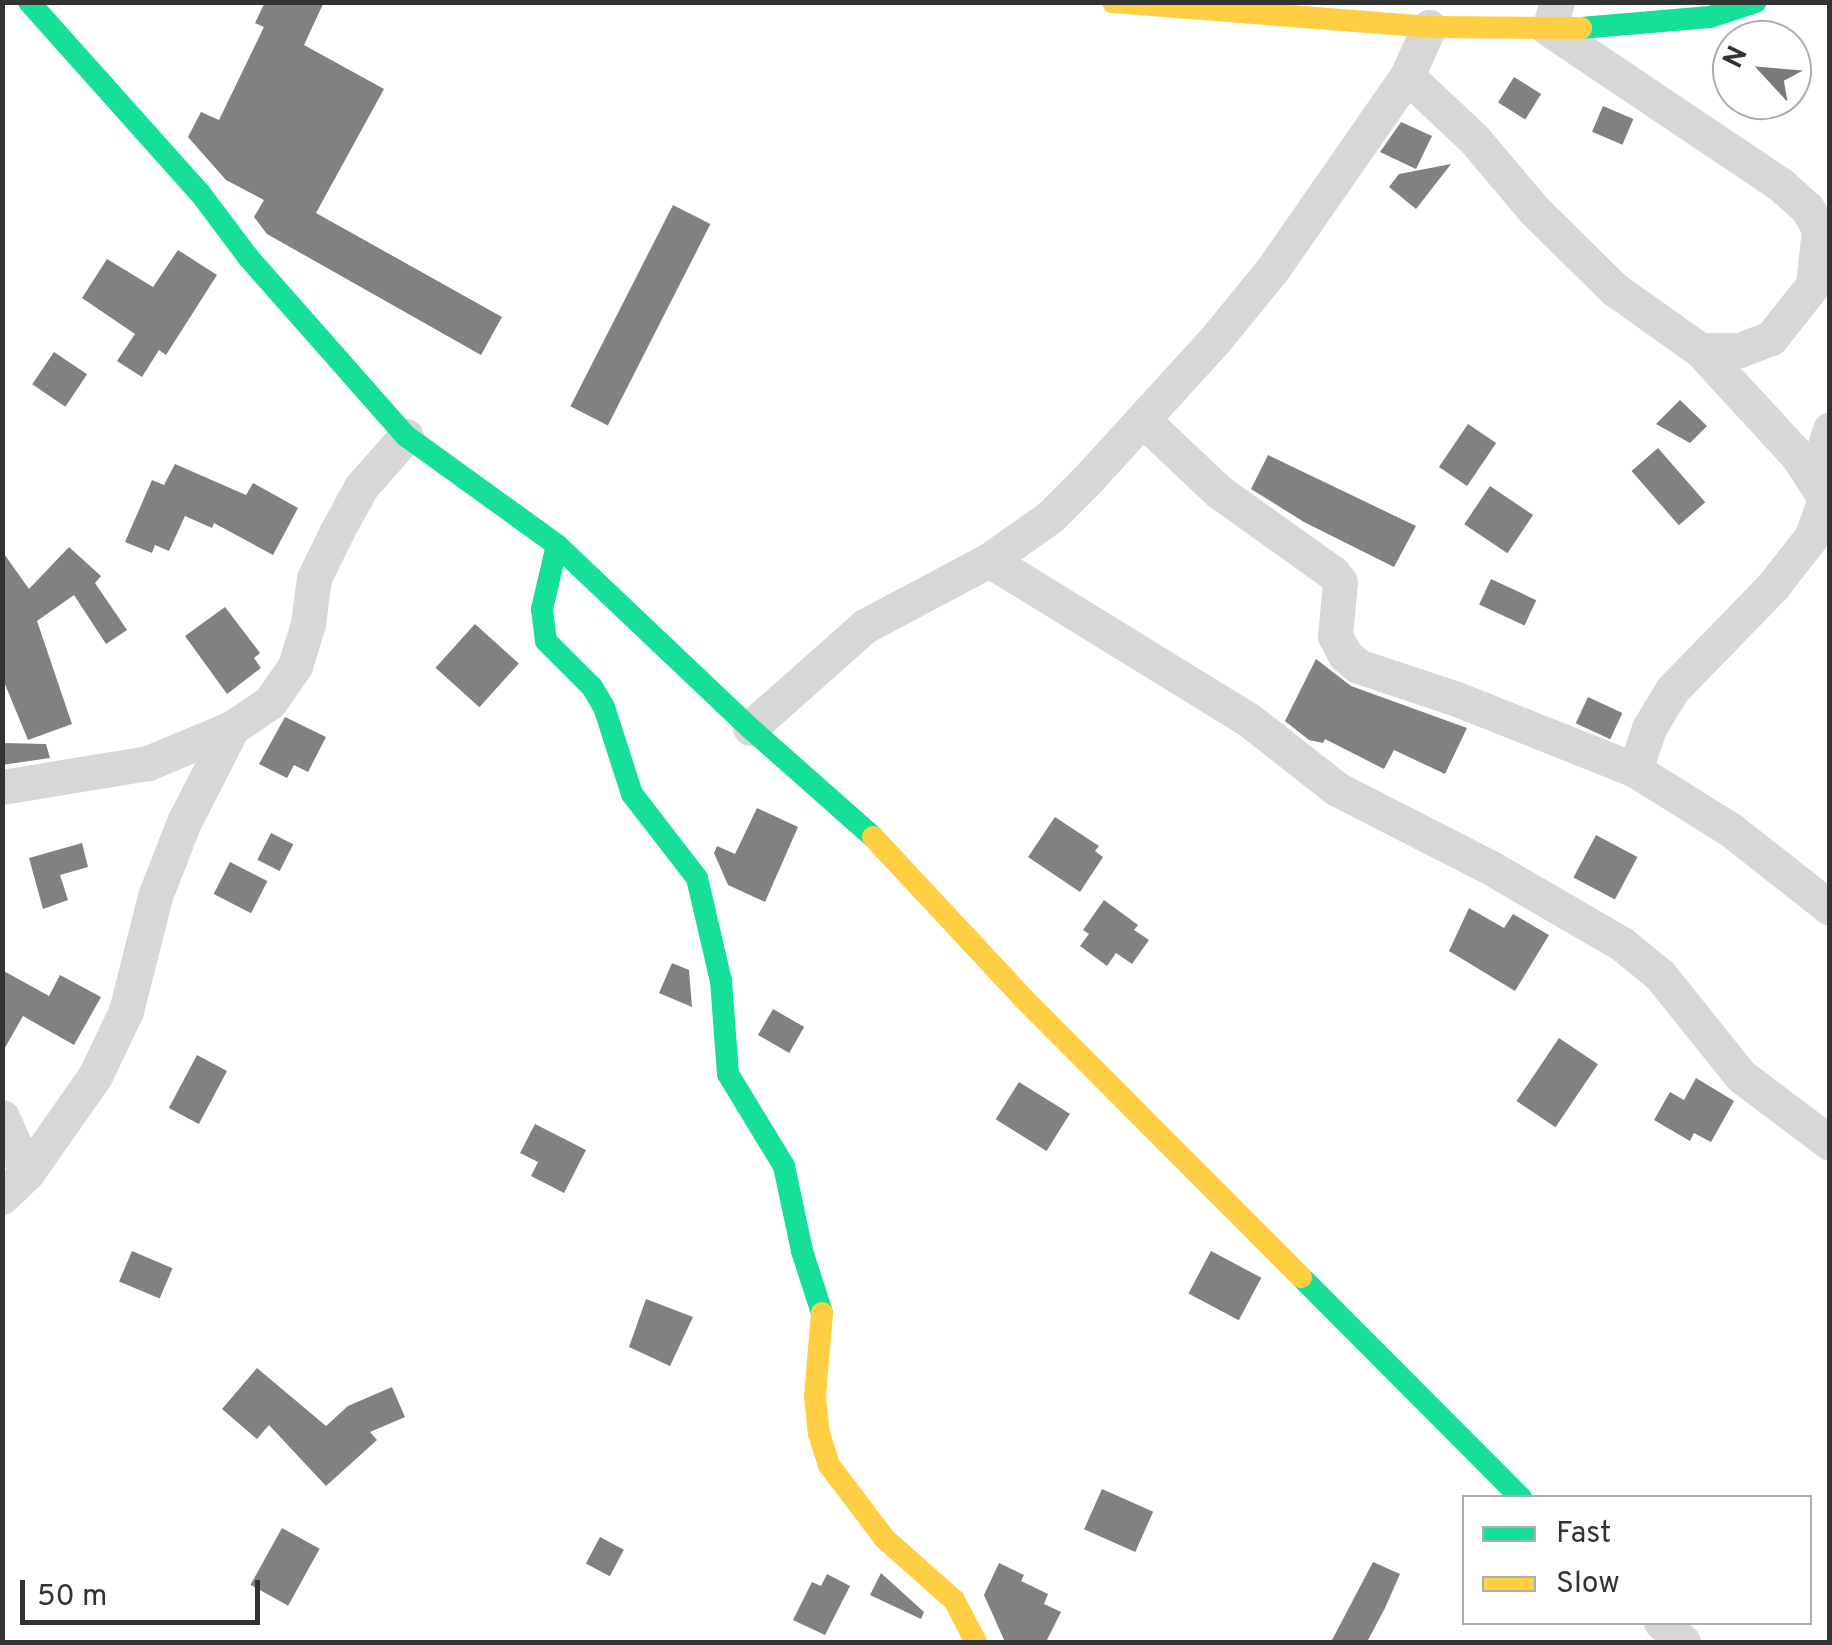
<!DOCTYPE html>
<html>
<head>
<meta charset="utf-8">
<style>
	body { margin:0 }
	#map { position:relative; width:1832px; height:1645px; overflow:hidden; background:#fff; font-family:Overpass,sans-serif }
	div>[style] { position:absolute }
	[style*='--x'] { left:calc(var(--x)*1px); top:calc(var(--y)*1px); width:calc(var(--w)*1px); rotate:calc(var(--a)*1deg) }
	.building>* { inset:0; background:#818181; transform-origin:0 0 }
	.street>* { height:35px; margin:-17.5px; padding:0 17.5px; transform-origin:17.5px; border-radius:17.5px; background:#d7d7d7 }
	.fast>* { height:22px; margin:-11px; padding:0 11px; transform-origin:11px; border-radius:11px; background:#16e098 }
	.slow>* { height:22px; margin:-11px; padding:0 11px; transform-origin:11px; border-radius:11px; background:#ffcf43 }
	span { translate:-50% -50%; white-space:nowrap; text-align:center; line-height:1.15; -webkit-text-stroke:10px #fff; paint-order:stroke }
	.frame { position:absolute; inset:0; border:5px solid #333; pointer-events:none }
	.legend { position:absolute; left:1462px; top:1495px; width:350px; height:130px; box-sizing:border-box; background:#fff; border:2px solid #adadad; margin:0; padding:12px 18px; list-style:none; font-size:30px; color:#333 }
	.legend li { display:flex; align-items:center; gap:20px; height:50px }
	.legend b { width:50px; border:2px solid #adadad }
	.north { position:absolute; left:1712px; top:20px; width:100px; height:100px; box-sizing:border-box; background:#fff; border:2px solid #adadad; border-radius:50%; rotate:296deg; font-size:28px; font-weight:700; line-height:40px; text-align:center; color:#333 }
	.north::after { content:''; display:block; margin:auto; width:35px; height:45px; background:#7a7a7a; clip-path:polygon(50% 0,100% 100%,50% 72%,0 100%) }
	.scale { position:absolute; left:20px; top:1580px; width:240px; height:45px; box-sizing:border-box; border:5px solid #333; border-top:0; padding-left:12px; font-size:30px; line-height:35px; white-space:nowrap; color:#333; -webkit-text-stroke:8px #fff; paint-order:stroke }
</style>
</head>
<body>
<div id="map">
	<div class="building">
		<i style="clip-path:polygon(265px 2px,324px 2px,304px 45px,384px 89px,316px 213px,502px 317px,481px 355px,267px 234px,254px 217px,264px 200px,226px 180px,188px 137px,201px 112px,219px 120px,264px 27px,255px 23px)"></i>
		<i style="left:1514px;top:77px;width:32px;height:30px;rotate:32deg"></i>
		<i style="left:1603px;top:106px;width:33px;height:28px;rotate:23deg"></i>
		<i style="clip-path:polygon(1401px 122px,1432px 136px,1416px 169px,1380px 152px)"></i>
		<i style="clip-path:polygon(1451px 164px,1416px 209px,1389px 187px,1399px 174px)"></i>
		<i style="left:673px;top:205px;width:42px;height:226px;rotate:27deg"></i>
		<i style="clip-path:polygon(178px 250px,217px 275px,166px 355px,159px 350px,142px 377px,117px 361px,135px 334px,82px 298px,107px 259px,153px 287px)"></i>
		<i style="left:54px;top:352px;width:40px;height:39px;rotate:34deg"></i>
		<i style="clip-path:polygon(1680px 400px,1707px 426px,1690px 443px,1656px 424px)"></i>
		<i style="left:1468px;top:424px;width:34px;height:52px;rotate:34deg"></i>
		<i style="left:1658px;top:448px;width:72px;height:35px;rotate:49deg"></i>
		<i style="clip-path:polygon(1268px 455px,1416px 526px,1394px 567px,1304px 522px,1251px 489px)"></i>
		<i style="clip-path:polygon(175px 464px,246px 495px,253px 483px,298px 508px,273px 555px,214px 523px,212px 528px,185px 516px,169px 551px,155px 545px,152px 553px,125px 542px,152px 480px,164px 485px)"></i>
		<i style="left:1490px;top:486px;width:52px;height:46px;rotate:34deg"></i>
		<i style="clip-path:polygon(69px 547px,101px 576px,95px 583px,127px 630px,106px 644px,74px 595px,37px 621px,72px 724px,28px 740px,2px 677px,2px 551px,29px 589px)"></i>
		<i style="left:1491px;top:579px;width:50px;height:28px;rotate:25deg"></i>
		<i style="clip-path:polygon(225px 607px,260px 653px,254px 658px,261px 668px,227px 694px,185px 636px)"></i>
		<i style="left:475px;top:624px;width:59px;height:59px;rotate:42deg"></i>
		<i style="clip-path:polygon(1316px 659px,1351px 686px,1467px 728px,1445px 774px,1394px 750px,1384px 769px,1325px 739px,1323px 743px,1309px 740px,1285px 721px)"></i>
		<i style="left:1588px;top:697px;width:38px;height:29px;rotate:25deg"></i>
		<i style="clip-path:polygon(285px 717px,326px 737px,308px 772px,294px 765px,287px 778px,259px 764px)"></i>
		<i style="clip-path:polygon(2px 743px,46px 744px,50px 758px,2px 765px)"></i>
		<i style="clip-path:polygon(757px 808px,798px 827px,765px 902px,728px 885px,714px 853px,717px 846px,735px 854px)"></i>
		<i style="clip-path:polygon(1055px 817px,1099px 846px,1095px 851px,1103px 857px,1080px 892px,1028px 857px)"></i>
		<i style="left:271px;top:833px;width:25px;height:30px;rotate:27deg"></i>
		<i style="left:1596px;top:835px;width:47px;height:48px;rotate:28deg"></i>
		<i style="clip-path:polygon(82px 843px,88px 867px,60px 875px,68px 900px,43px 909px,29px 858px)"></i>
		<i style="left:230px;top:862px;width:42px;height:36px;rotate:27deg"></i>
		<i style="clip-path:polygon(1104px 900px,1138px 925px,1134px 930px,1149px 940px,1132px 964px,1116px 953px,1107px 966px,1080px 946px,1089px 934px,1083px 930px)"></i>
		<i style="clip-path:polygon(1469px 908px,1504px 928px,1513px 914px,1549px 935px,1515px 991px,1449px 951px)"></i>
		<i style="clip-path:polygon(672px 963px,689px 970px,692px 1007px,659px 993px)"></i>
		<i style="clip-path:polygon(2px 970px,49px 996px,60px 975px,101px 997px,74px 1045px,23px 1016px,2px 1053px)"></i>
		<i style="left:773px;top:1009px;width:36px;height:30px;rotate:30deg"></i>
		<i style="left:1559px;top:1038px;width:47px;height:76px;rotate:34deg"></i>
		<i style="left:197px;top:1055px;width:34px;height:60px;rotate:28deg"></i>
		<i style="clip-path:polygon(1696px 1078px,1734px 1101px,1711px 1142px,1694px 1133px,1690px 1141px,1654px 1120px,1670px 1092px,1684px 1100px)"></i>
		<i style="left:1019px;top:1082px;width:60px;height:44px;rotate:32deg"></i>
		<i style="clip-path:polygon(535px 1124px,586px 1150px,564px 1193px,531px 1176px,538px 1162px,520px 1153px)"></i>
		<i style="left:132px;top:1251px;width:44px;height:33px;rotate:23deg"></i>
		<i style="left:1211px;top:1251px;width:57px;height:48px;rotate:28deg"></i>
		<i style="clip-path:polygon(646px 1299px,693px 1317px,670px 1366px,629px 1347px)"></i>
		<i style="clip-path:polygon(257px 1368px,326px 1426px,348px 1406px,392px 1387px,405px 1417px,370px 1432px,377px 1440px,326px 1486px,269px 1425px,257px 1439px,222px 1409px)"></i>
		<i style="left:1102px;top:1489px;width:56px;height:44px;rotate:24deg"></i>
		<i style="left:282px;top:1528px;width:43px;height:65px;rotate:29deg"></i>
		<i style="left:600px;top:1537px;width:27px;height:30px;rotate:28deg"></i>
		<i style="clip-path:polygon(1373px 1562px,1400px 1574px,1385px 1608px,1367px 1642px,1331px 1642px)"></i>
		<i style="clip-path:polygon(999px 1563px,1024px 1575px,1021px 1581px,1048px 1594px,1044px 1604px,1061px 1612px,1046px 1642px,1005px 1642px,984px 1595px)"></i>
		<i style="clip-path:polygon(881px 1573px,924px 1612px,921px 1619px,870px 1595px)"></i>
		<i style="clip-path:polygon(827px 1574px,850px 1586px,825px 1635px,793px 1620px,812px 1582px,821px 1586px)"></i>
	</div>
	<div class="street">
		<i style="--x:1557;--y:2;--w:28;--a:107"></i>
		<i style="--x:1549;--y:29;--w:278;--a:33.9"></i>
		<i style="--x:1780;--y:184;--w:36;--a:42"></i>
		<i style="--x:1807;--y:208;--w:24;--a:60"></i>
		<i style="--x:1819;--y:229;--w:56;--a:96.1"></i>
		<i style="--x:1813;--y:285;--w:68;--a:128.4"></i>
		<i style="--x:1771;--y:338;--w:34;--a:159"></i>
		<i style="--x:1739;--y:350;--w:39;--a:180"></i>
		<i style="--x:1407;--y:76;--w:92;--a:43.2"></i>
		<i style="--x:1474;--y:139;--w:93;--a:49.8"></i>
		<i style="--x:1534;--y:210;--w:112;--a:44.6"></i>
		<i style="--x:1614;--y:289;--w:105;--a:35.3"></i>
		<i style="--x:1700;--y:350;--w:143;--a:47.3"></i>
		<i style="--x:1797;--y:455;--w:51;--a:56.9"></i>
		<i style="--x:1825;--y:498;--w:40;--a:108.9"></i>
		<i style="--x:1812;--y:536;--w:63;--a:128"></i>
		<i style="--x:1773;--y:586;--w:145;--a:134.2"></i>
		<i style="--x:1672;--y:690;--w:44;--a:121.2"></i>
		<i style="--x:1649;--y:728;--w:44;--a:108.4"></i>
		<i style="--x:1143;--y:420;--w:103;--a:43.4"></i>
		<i style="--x:1218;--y:491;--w:141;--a:35.5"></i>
		<i style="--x:1333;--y:573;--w:11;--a:52"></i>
		<i style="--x:1340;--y:582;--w:54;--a:95.3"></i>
		<i style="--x:1335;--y:636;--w:21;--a:62"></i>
		<i style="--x:1345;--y:655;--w:17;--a:40"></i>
		<i style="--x:1358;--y:666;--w:104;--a:18.4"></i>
		<i style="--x:1457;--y:699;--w:192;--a:21.7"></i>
		<i style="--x:1635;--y:770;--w:113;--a:32"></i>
		<i style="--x:1731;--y:830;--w:126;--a:38.2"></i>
		<i style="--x:1815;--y:477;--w:50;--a:-72.6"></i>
		<i style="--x:989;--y:560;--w:305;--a:31.6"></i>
		<i style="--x:1249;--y:720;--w:112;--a:38.1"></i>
		<i style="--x:1337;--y:789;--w:175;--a:27.1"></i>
		<i style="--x:1493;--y:869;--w:149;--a:30.2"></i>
		<i style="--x:1622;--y:944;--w:49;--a:39.2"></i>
		<i style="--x:1660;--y:975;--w:129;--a:51.3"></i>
		<i style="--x:1741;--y:1076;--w:111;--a:37"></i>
		<i style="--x:750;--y:728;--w:154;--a:-41.6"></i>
		<i style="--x:865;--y:626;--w:140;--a:-28"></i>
		<i style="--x:989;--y:560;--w:75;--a:-35.2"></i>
		<i style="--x:1050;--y:517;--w:52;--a:-45"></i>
		<i style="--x:1087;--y:480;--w:188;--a:-47.6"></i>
		<i style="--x:1214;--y:341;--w:92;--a:-50.8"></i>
		<i style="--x:1272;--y:270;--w:236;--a:-55.2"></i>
		<i style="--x:1407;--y:76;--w:54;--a:-65.8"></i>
		<i style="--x:2;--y:787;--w:148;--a:-9.3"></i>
		<i style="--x:148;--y:763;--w:91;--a:-22.6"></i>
		<i style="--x:232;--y:728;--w:46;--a:-34.4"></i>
		<i style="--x:270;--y:702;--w:44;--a:-55.2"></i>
		<i style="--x:295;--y:666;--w:44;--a:-72.8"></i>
		<i style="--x:308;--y:624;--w:46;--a:-82.6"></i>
		<i style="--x:314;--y:578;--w:50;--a:-63.9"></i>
		<i style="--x:336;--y:533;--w:52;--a:-61.5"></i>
		<i style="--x:361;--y:487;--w:68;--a:-48.6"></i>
		<i style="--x:2;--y:1117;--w:61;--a:65.9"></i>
		<i style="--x:2;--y:1197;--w:35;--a:-44"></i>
		<i style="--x:27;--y:1173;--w:118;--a:-55"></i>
		<i style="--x:95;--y:1076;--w:72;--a:-64.5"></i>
		<i style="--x:126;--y:1011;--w:119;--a:-75.8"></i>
		<i style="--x:155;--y:896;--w:79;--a:-68.6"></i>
		<i style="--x:184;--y:822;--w:106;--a:-62.9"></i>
		<i style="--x:1661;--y:1622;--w:30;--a:42"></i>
	</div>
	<div class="fast">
		<i style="--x:29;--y:2;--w:256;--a:48.2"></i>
		<i style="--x:200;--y:193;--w:80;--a:53.1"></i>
		<i style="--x:248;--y:257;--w:239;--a:48.6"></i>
		<i style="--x:406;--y:436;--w:186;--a:35.8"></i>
		<i style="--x:557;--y:545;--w:266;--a:43.5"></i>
		<i style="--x:750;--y:728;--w:164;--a:41.5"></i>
		<i style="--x:1581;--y:28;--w:129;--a:-4.9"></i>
		<i style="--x:1710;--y:17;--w:48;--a:-18.1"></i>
		<i style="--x:557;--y:545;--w:66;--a:103.2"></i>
		<i style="--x:542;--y:609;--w:32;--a:83"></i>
		<i style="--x:546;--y:641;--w:65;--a:45"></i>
		<i style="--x:592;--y:687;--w:23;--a:59"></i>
		<i style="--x:604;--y:707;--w:91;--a:72.2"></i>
		<i style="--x:632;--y:794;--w:106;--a:52.3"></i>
		<i style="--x:697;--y:878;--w:106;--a:76.9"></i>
		<i style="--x:721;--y:981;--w:93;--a:85.7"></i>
		<i style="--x:728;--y:1074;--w:108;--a:58.7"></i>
		<i style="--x:784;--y:1166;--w:87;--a:78"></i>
		<i style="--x:802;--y:1251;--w:65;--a:72.1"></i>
		<i style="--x:1301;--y:1277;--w:312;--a:45.1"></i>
	</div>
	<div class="slow">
		<i style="--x:1113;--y:2;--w:317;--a:4.5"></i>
		<i style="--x:1429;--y:27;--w:152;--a:0.4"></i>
		<i style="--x:873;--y:837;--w:223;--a:47"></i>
		<i style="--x:1025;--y:1000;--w:391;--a:45.1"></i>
		<i style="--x:822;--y:1313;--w:84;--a:94.8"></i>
		<i style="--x:815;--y:1397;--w:37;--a:84"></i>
		<i style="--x:819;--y:1434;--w:33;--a:72"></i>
		<i style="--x:829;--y:1465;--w:93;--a:52.9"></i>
		<i style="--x:885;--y:1539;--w:92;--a:41.5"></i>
		<i style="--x:954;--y:1600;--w:47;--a:62.4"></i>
	</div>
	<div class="frame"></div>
	<ul class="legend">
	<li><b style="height:12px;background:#16e098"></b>Fast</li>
	<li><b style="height:12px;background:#ffcf43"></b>Slow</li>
	</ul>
	<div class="north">N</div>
	<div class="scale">50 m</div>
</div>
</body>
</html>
